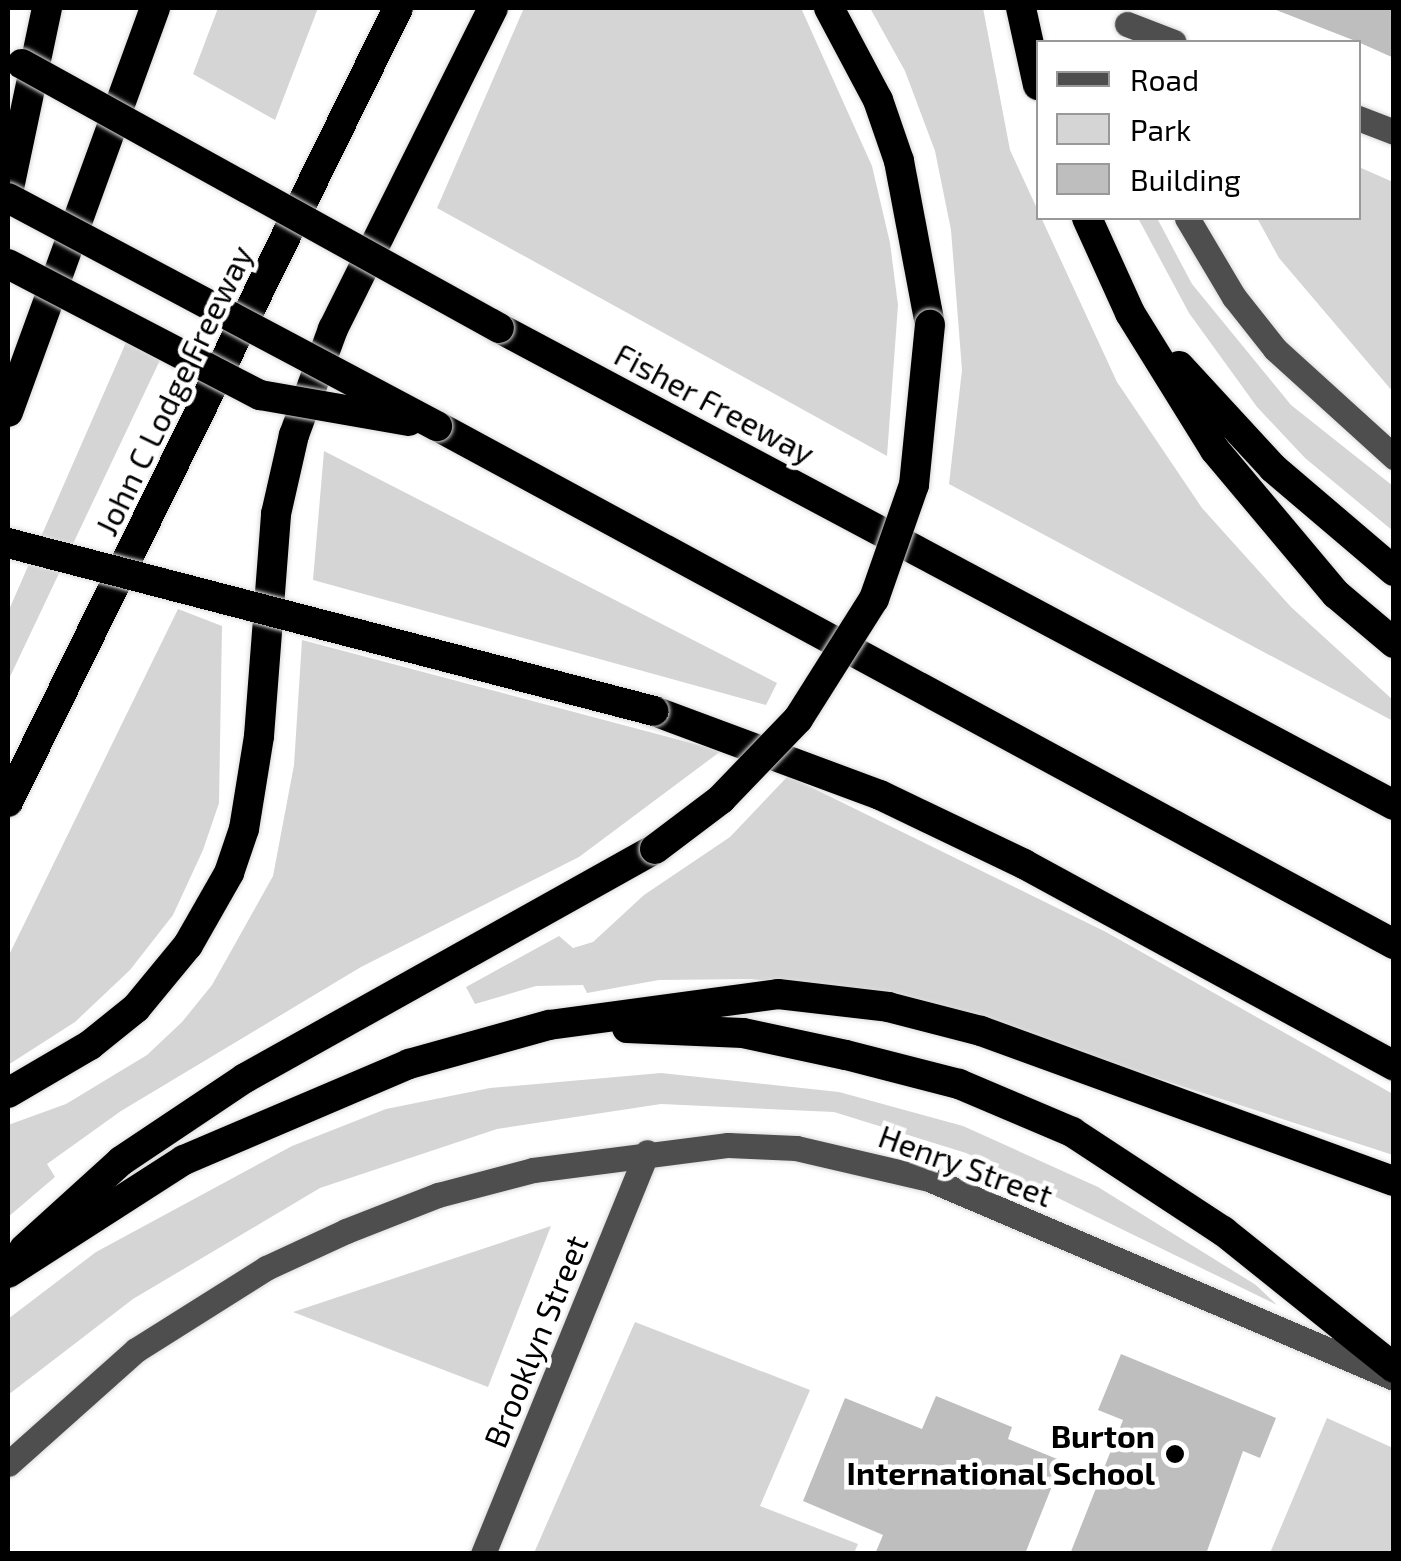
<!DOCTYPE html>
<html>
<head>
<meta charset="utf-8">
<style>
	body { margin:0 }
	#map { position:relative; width:1401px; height:1561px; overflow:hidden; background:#fff; font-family:"Exo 2",sans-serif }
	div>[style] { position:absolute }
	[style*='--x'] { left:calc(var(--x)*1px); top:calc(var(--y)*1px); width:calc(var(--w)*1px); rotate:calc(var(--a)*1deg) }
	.green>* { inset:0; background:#d5d5d5 }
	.building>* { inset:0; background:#bebebe }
	.roads { filter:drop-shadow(0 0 2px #dbdbdb) drop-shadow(0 0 2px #dbdbdb) }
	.minor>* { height:25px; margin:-12.5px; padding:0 12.5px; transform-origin:12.5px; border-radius:12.5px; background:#4e4e4e }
	.highway>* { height:30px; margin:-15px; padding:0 15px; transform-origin:15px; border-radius:15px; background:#000 }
	.bridges { filter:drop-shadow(0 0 2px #dbdbdb) drop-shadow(0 0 2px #dbdbdb) }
	.highway-bridge>* { height:30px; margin:-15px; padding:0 15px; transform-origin:15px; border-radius:15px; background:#000 }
	.dots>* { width:28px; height:28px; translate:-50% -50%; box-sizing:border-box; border:5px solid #fff; border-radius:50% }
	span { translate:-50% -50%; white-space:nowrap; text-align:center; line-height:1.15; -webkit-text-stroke:9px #fff; paint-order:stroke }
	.street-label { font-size:32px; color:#000 }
	.poi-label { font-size:32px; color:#000; font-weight:700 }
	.right { translate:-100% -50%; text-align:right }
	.frame { position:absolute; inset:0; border:10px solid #000; pointer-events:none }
	.legend { position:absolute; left:1036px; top:40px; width:325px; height:180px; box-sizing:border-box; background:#fff; border:2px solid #999; margin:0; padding:12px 18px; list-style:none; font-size:30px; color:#000 }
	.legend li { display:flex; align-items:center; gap:20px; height:50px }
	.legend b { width:50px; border:2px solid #999 }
</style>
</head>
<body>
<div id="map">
	<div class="green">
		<i style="clip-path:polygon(218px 8px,318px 8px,275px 120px,193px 74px)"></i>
		<i style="clip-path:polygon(524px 8px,801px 8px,872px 166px,890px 243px,898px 305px,887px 456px,437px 208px)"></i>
		<i style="clip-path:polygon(870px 8px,983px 8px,1010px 150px,1117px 382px,1202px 508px,1291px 607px,1393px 700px,1393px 721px,949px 484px,962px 370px,951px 230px,935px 151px,905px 71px)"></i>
		<i style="clip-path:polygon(1359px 167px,1393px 182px,1393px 392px,1279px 258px,1257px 218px,1358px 218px)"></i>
		<i style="clip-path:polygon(1138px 218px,1157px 218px,1192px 284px,1291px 405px,1393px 486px,1393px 531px,1305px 458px,1257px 407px,1189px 313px)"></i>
		<i style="clip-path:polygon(128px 338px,161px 358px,8px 681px,8px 612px)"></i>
		<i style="clip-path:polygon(324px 451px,777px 683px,766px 705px,313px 580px)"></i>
		<i style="clip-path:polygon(178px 609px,222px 626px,219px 803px,203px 850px,173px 915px,130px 970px,75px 1022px,8px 1065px,8px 957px)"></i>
		<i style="clip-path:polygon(302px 640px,721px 751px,579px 857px,361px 967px,121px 1111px,47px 1164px,55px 1177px,8px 1217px,8px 1125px,66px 1104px,147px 1055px,182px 1022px,212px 985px,273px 876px,294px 765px)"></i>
		<i style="clip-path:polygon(788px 776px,1106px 932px,1393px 1094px,1393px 1155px,908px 997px,752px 979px,659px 980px,587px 993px,583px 985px,536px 986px,475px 1004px,466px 987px,559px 936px,573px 948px,593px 942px,644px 895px,730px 837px)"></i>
		<i style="clip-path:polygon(661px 1073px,839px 1092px,963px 1126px,1098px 1187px,1256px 1285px,1277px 1305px,966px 1153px,834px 1112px,661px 1104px,497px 1129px,320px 1188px,133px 1299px,8px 1395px,8px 1319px,96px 1252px,292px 1146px,386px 1109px,490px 1088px)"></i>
		<i style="clip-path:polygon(551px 1226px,488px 1387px,293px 1312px)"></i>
		<i style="clip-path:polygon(635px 1322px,810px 1390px,760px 1506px,858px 1544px,854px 1553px,534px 1553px)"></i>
		<i style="clip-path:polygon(1327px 1418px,1393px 1448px,1393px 1553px,1270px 1553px)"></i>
	</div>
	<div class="building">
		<i style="clip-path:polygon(1271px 8px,1394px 8px,1394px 58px,1358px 42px)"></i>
		<i style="clip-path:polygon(1121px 1354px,1276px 1418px,1260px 1458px,1243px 1451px,1206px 1554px,1070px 1554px,1123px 1420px,1098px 1410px)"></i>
		<i style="clip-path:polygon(936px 1396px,1012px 1427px,1008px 1439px,1062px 1461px,1025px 1554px,875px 1554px,883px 1535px,803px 1501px,845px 1398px,922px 1429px)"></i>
	</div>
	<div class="roads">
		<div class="minor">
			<i style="--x:1127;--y:24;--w:50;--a:21"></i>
			<i style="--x:1358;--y:118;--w:39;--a:21"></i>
			<i style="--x:1187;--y:218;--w:92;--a:59.3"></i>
			<i style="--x:1234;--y:297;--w:66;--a:51.7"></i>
			<i style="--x:1275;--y:349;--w:161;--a:42.2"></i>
			<i style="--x:8;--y:1464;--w:171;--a:-41.7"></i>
			<i style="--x:136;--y:1350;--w:154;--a:-32.2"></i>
			<i style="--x:266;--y:1268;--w:88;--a:-24.8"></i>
			<i style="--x:346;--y:1231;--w:99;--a:-21.4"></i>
			<i style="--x:438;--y:1195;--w:98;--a:-14.7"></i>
			<i style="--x:533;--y:1170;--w:197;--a:-7.3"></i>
			<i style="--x:728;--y:1145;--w:68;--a:2.5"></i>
			<i style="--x:796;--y:1148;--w:137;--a:13.1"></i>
			<i style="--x:929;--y:1179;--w:506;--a:23.17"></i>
			<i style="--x:483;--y:1554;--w:434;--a:-67.8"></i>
		</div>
		<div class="highway">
			<i style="--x:829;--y:8;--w:104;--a:62"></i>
			<i style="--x:878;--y:100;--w:65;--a:71"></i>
			<i style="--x:899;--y:161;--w:167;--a:79.3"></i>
			<i style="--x:1021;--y:8;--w:79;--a:77.6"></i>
			<i style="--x:8;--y:193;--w:189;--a:-78.1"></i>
			<i style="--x:1087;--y:218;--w:104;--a:65.6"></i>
			<i style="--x:1130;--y:313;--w:161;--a:58.2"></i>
			<i style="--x:1215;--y:450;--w:188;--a:50"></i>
			<i style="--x:1336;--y:594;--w:76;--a:40.2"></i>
			<i style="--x:499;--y:328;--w:1014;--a:28.06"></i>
			<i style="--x:1179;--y:366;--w:139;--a:47.3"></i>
			<i style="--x:1273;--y:468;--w:159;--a:40.4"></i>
			<i style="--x:8;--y:412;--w:430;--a:-70"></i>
			<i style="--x:437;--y:426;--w:1088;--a:28.43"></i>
			<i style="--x:654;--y:711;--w:241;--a:20.4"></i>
			<i style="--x:880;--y:795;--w:160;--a:25.6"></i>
			<i style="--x:1024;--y:864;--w:422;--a:28.6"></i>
			<i style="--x:8;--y:802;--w:885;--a:-63.84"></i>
			<i style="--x:627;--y:1028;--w:116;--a:2.5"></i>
			<i style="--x:743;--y:1033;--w:105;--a:12.1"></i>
			<i style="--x:846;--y:1055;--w:117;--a:14.4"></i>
			<i style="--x:959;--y:1084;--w:123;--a:23"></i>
			<i style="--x:1072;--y:1132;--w:181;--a:33.3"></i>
			<i style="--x:1223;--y:1231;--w:219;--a:38.7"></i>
			<i style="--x:8;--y:1093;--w:95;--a:-30.3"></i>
			<i style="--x:90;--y:1045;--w:59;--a:-38.8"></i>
			<i style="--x:136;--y:1008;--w:82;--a:-50.5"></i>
			<i style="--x:188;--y:945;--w:83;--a:-60.3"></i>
			<i style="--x:229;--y:873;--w:46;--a:-71.2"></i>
			<i style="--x:244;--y:829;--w:94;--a:-80.8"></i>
			<i style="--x:259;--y:736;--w:223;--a:-85.6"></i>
			<i style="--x:276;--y:514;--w:81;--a:-77.2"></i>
			<i style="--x:294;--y:435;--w:113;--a:-69.8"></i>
			<i style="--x:333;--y:329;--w:359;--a:-63.5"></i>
			<i style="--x:24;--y:1249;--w:131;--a:-42.2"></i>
			<i style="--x:121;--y:1161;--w:149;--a:-33.8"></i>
			<i style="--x:245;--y:1078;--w:470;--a:-29.2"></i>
			<i style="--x:8;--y:1273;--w:209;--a:-32.7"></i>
			<i style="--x:184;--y:1160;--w:245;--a:-23.1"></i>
			<i style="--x:409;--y:1064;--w:145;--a:-15.6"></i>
			<i style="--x:549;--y:1025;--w:231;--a:-7.7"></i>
			<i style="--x:778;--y:994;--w:111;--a:6.7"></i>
			<i style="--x:888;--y:1007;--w:96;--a:14.5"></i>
			<i style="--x:981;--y:1031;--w:439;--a:20"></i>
		</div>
	</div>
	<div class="bridges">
		<div class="highway-bridge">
			<i style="--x:22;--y:64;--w:545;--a:28.96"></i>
			<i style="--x:8;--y:198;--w:486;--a:28"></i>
			<i style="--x:8;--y:264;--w:284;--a:27.5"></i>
			<i style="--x:260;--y:395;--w:151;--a:9.9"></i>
			<i style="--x:8;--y:543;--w:667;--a:14.58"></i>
			<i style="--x:655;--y:849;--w:83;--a:-37.1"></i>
			<i style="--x:721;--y:799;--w:111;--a:-46.1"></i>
			<i style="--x:798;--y:719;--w:142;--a:-57.7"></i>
			<i style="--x:874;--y:599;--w:121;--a:-70.7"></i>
			<i style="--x:914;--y:485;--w:161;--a:-84.3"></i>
		</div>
	</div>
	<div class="dots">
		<i style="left:1175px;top:1454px;background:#000"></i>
	</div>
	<div class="street-label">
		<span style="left:173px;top:390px;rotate:-64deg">John C Lodge Freeway</span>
		<span style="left:715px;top:403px;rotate:28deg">Fisher Freeway</span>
		<span style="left:966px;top:1165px;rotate:20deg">Henry Street</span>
		<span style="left:535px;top:1341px;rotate:-68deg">Brooklyn Street</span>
	</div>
	<div class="poi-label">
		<span class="right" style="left:1155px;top:1454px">Burton<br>International School</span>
	</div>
	<div class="frame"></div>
	<ul class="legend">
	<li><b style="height:12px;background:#4e4e4e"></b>Road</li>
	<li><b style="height:28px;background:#d5d5d5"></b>Park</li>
	<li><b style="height:28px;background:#bebebe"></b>Building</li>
	</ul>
</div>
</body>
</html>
